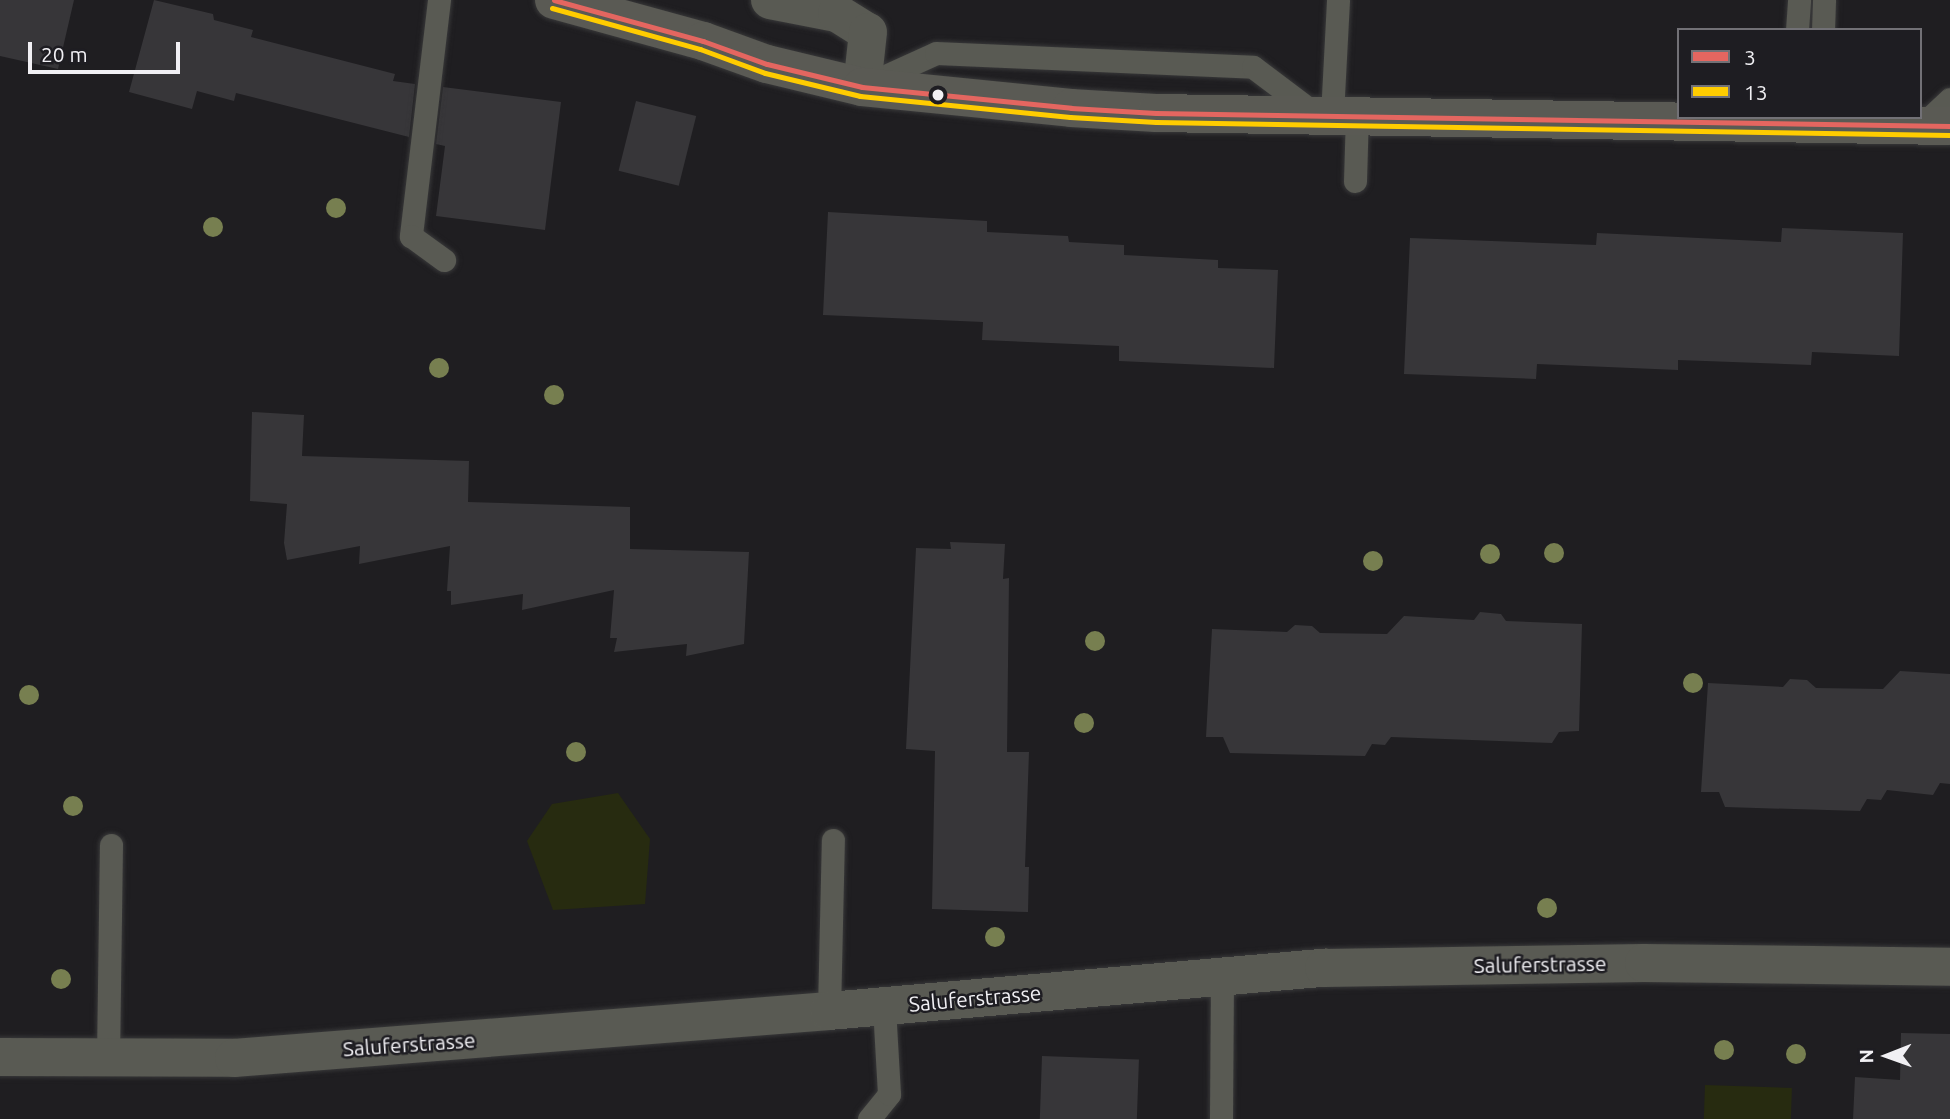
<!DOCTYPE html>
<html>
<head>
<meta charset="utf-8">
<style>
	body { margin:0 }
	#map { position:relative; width:1950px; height:1119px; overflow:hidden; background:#1f1e21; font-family:Ubuntu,sans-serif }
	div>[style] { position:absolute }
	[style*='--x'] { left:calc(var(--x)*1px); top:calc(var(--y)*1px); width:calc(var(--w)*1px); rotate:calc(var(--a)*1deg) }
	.green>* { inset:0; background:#272b10; transform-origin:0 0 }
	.building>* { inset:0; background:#373639; transform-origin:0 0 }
	.roads { filter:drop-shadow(0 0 2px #383839) drop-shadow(0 0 2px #383839) }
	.lane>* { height:23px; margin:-11.5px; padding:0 11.5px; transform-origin:11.5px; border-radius:11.5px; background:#595a53 }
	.street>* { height:38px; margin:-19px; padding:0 19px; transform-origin:19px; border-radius:19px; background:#595a53 }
	.primary>* { height:38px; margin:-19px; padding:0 19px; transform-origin:19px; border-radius:19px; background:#5a5a54 }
	.bus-1>* { height:5px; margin:-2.5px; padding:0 2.5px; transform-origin:2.5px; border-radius:2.5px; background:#e46660 }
	.bus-2>* { height:5px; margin:-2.5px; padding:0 2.5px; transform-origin:2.5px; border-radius:2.5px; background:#fc0 }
	.trees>* { width:20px; height:20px; margin:-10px; border-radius:50%; background:#777f50 }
	.dots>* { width:19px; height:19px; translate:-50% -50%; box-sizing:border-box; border:4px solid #1e1d22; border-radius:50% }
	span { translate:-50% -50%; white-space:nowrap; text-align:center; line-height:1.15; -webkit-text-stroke:5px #1e1d22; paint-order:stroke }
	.street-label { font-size:21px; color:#f1f0f4 }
	.legend { position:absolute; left:1677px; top:28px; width:245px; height:91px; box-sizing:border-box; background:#1e1d22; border:2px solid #727176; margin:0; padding:9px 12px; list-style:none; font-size:21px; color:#f1f0f4 }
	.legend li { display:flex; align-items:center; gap:14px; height:35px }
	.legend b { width:35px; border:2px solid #727176 }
	.north { position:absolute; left:1852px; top:1021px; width:70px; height:70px; -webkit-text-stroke:5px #1e1d22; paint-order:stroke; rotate:269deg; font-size:19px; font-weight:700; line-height:28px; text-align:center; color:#f1f0f4 }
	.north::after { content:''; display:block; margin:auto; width:24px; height:32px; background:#f1f0f4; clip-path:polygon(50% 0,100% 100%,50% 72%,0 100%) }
	.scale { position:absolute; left:28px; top:42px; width:152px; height:32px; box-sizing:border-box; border:4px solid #f1f0f4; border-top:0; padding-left:9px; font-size:21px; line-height:24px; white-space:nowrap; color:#f1f0f4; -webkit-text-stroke:5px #1e1d22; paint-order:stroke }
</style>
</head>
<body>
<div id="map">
	<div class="green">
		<i style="clip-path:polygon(618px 793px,650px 839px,645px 904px,553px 910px,527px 841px,552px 804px)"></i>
		<i style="left:1705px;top:1085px;width:87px;height:34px;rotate:2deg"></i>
	</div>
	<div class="building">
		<i style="clip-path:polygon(0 0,74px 0,58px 69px,0 56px)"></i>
		<i style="clip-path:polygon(154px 0,213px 14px,214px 20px,253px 30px,251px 37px,395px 74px,393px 81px,415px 84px,409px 137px,236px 93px,234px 101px,197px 91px,192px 109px,129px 92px)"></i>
		<i style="clip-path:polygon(443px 87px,561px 102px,545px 230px,436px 216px,445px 146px,436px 144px)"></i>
		<i style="left:636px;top:101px;width:62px;height:72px;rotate:14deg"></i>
		<i style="clip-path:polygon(828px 212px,987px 221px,987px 232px,1068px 236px,1069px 242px,1124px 245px,1124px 255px,1218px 260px,1218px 268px,1278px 270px,1274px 368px,1119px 361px,1119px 346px,982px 340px,983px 322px,823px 315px)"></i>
		<i style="clip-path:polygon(1782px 228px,1903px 233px,1899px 356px,1812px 352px,1811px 365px,1678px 360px,1678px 370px,1537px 364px,1536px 379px,1404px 374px,1410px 238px,1596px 245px,1597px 233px,1781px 242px)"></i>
		<i style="clip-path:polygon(252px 412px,304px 415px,302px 456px,469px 461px,468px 502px,630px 507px,630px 549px,749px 552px,744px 644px,686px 656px,687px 644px,614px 652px,617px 638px,610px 638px,614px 590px,522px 610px,523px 594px,451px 605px,451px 591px,447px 591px,450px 546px,359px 564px,360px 546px,287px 560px,284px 543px,287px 504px,250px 501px)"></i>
		<i style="clip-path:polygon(950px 542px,1005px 544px,1003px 579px,1009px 578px,1007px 752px,1029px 752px,1025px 867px,1029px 867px,1028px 912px,932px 909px,935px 751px,906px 749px,916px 548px,951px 549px)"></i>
		<i style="clip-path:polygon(1480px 612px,1501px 614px,1506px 621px,1582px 624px,1579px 731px,1559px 732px,1552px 743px,1391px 737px,1385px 745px,1372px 744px,1365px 756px,1230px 753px,1223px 737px,1206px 737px,1212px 629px,1287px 632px,1295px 625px,1312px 626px,1320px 633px,1387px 634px,1404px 616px,1474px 620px)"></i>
		<i style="clip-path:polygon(1900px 671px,1950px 674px,1950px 784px,1940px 783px,1933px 795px,1887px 790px,1881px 800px,1867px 799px,1860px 811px,1725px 807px,1719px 792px,1701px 792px,1708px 683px,1783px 687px,1790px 679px,1807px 680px,1816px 688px,1883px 689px)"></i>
		<i style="clip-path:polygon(1901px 1033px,1950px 1034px,1950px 1119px,1853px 1119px,1855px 1077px,1900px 1080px)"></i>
		<i style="left:1042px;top:1056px;width:97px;height:63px;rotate:2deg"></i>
	</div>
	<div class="roads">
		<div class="lane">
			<i style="--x:439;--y:0;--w:238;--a:96.8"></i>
			<i style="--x:411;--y:236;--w:41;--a:36"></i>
			<i style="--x:1797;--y:30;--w:30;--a:-86"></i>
			<i style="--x:1823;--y:30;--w:30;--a:-88"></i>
			<i style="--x:870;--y:83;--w:72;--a:-24.4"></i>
			<i style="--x:936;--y:53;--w:317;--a:2.5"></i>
			<i style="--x:1253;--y:67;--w:76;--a:37"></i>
			<i style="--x:1332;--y:115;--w:115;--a:-87"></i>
			<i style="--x:1922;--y:125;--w:38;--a:-43"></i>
			<i style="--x:1355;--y:181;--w:66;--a:-88.3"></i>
			<i style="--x:829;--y:1011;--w:171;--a:-88.7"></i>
			<i style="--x:108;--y:1058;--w:213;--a:-89.2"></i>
			<i style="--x:869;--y:1119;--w:32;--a:-51"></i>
			<i style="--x:889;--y:1094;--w:88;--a:-93.3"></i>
			<i style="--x:1221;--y:1119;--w:142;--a:-89.6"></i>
		</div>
		<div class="street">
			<i style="--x:770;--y:0;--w:68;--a:11"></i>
			<i style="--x:837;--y:13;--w:36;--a:32"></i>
			<i style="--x:868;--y:32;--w:55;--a:96.2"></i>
			<i style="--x:0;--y:1057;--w:234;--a:0.2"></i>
			<i style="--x:234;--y:1058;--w:597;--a:-4.52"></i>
			<i style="--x:829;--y:1011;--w:497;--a:-5"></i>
			<i style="--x:1324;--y:968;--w:320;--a:-0.9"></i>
			<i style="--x:1644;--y:963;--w:306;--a:0.7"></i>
		</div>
		<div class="primary">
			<i style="--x:554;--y:0;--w:155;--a:15.4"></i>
			<i style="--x:703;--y:41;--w:68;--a:19.8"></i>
			<i style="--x:767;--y:64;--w:98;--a:13.6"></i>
			<i style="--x:862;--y:87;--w:210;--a:5.7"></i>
			<i style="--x:1071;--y:108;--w:85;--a:3.4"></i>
			<i style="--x:1156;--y:113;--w:794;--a:0.94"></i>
		</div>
	</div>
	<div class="bus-1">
		<i style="--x:554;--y:0;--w:155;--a:15.4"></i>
		<i style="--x:703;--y:41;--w:68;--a:19.8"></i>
		<i style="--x:767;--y:64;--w:98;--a:13.6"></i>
		<i style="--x:862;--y:87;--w:210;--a:5.7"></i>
		<i style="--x:1071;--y:108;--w:85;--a:3.4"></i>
		<i style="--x:1156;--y:113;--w:794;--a:0.94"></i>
	</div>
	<div class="bus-2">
		<i style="--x:552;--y:8;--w:154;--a:15.5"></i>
		<i style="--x:700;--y:49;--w:69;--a:20.3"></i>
		<i style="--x:765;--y:73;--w:98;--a:13.6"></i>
		<i style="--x:860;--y:96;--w:211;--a:5.7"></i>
		<i style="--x:1070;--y:117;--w:86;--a:3.3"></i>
		<i style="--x:1156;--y:122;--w:794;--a:0.94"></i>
	</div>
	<div class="trees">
		<i style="left:336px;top:208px"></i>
		<i style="left:213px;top:227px"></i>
		<i style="left:439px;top:368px"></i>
		<i style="left:554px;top:395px"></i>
		<i style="left:1554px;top:553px"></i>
		<i style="left:1490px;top:554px"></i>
		<i style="left:1373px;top:561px"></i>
		<i style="left:1095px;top:641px"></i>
		<i style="left:1693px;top:683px"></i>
		<i style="left:29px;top:695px"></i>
		<i style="left:1084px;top:723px"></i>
		<i style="left:576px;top:752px"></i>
		<i style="left:73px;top:806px"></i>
		<i style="left:1547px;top:908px"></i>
		<i style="left:995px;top:937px"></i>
		<i style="left:61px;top:979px"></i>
		<i style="left:1724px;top:1050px"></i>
		<i style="left:1796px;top:1054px"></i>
	</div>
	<div class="dots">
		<i style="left:938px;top:95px;background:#f1f0f4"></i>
	</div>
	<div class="street-label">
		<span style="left:1540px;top:964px;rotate:-1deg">Saluferstrasse</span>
		<span style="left:975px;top:998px;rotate:-5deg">Saluferstrasse</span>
		<span style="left:409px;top:1044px;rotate:-4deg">Saluferstrasse</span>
	</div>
	<ul class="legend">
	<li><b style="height:9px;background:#e46660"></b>3</li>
	<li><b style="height:9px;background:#fc0"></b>13</li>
	</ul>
	<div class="north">N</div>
	<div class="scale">20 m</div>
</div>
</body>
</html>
